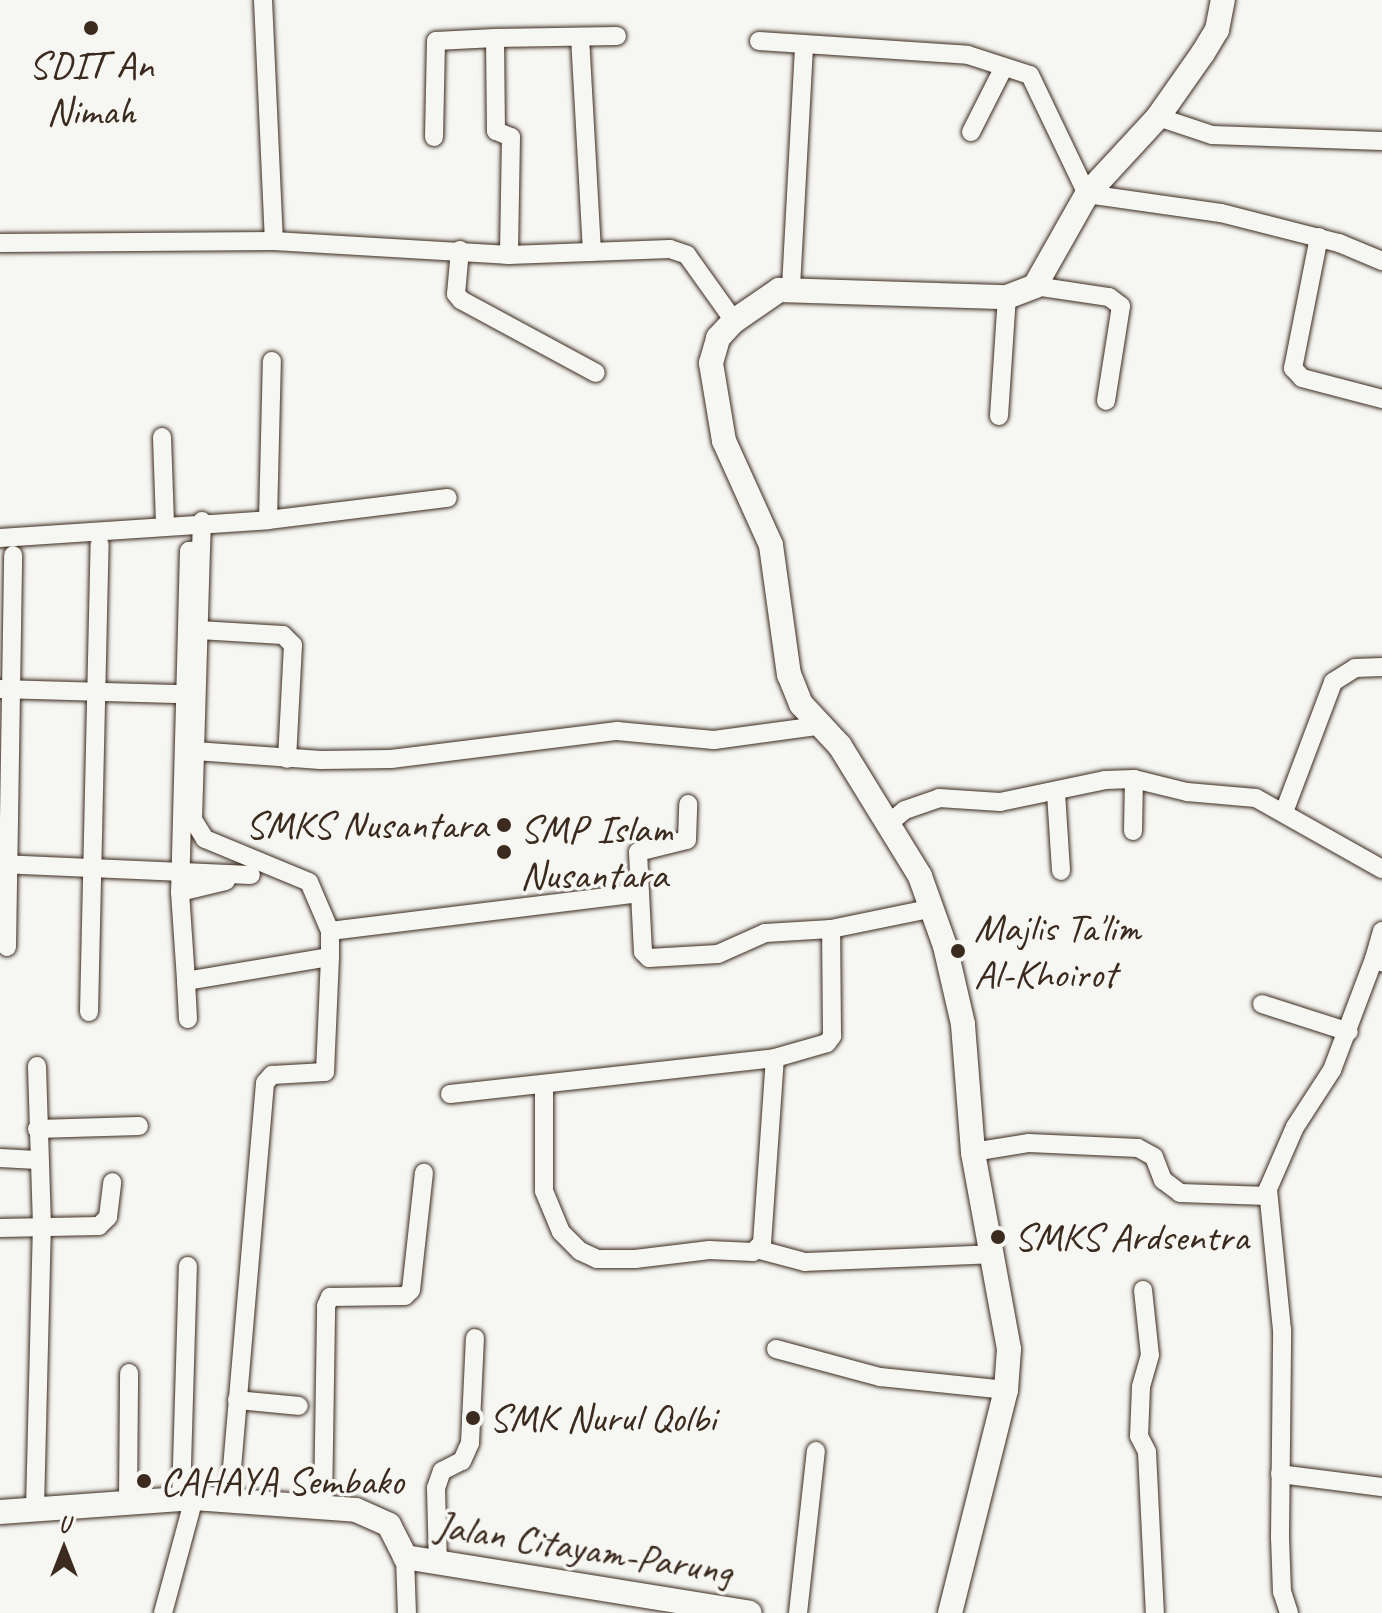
<!DOCTYPE html>
<html>
<head>
<meta charset="utf-8">
<style>
	body { margin:0 }
	#map { position:relative; width:1382px; height:1613px; overflow:hidden; background:#f6f6f2; font-family:Caveat,sans-serif }
	div>[style] { position:absolute }
	[style*='--x'] { left:calc(var(--x)*1px); top:calc(var(--y)*1px); width:calc(var(--w)*1px); rotate:calc(var(--a)*1deg) }
	.roads { filter:drop-shadow(0 0 2px #3b2a1e) drop-shadow(0 0 2px #3b2a1e) }
	.minor>* { height:18px; margin:-9px; padding:0 9px; transform-origin:9px; border-radius:9px; background:#f6f6f2 }
	.tertiary>* { height:24px; margin:-12px; padding:0 12px; transform-origin:12px; border-radius:12px; background:#f6f6f2 }
	.dots>* { width:22px; height:22px; translate:-50% -50%; box-sizing:border-box; border:4px solid #f6f6f2; border-radius:50% }
	span { translate:-50% -50%; white-space:nowrap; text-align:center; line-height:1.15; -webkit-text-stroke:7px #f6f6f2; paint-order:stroke }
	.poi-label { font-size:40px; color:#3b2a1e }
	.right { translate:-100% -50%; text-align:right }
	.left { translate:0 -50%; text-align:left }
	.street-label { font-size:40px; color:#3b2a1e }
	.north { position:absolute; left:24px; top:1509px; width:80px; height:80px; -webkit-text-stroke:6px #f6f6f2; paint-order:stroke; rotate:0deg; font-size:22px; font-weight:700; line-height:32px; text-align:center; color:#3b2a1e }
	.north::after { content:''; display:block; margin:auto; width:28px; height:36px; background:#3b2a1e; clip-path:polygon(50% 0,100% 100%,50% 72%,0 100%) }
</style>
</head>
<body>
<div id="map">
	<div class="roads">
		<div class="minor">
			<i style="--x:263;--y:0;--w:241;--a:87.4"></i>
			<i style="--x:580;--y:37;--w:215;--a:86.8"></i>
			<i style="--x:495;--y:38;--w:122;--a:-0.9"></i>
			<i style="--x:759;--y:41;--w:209;--a:3.8"></i>
			<i style="--x:968;--y:55;--w:65;--a:17.9"></i>
			<i style="--x:1030;--y:75;--w:132;--a:64.4"></i>
			<i style="--x:1087;--y:194;--w:135;--a:8.1"></i>
			<i style="--x:1221;--y:213;--w:122;--a:14.3"></i>
			<i style="--x:1339;--y:243;--w:47;--a:22.7"></i>
			<i style="--x:1158;--y:117;--w:57;--a:18.4"></i>
			<i style="--x:1212;--y:135;--w:170;--a:2"></i>
			<i style="--x:971;--y:132;--w:71;--a:-63.1"></i>
			<i style="--x:434;--y:137;--w:96;--a:-88.8"></i>
			<i style="--x:436;--y:41;--w:59;--a:-2.9"></i>
			<i style="--x:495;--y:38;--w:93;--a:89.4"></i>
			<i style="--x:496;--y:131;--w:16;--a:22"></i>
			<i style="--x:511;--y:137;--w:118;--a:91"></i>
			<i style="--x:1319;--y:237;--w:134;--a:101.2"></i>
			<i style="--x:1293;--y:368;--w:13;--a:48"></i>
			<i style="--x:1302;--y:378;--w:83;--a:14.7"></i>
			<i style="--x:0;--y:243;--w:274;--a:-0.4"></i>
			<i style="--x:274;--y:241;--w:235;--a:3.4"></i>
			<i style="--x:509;--y:255;--w:161;--a:-2.1"></i>
			<i style="--x:670;--y:249;--w:18;--a:19"></i>
			<i style="--x:687;--y:255;--w:81;--a:54.5"></i>
			<i style="--x:460;--y:250;--w:44;--a:95.2"></i>
			<i style="--x:456;--y:294;--w:8;--a:50"></i>
			<i style="--x:461;--y:300;--w:153;--a:28.4"></i>
			<i style="--x:1035;--y:286;--w:75;--a:8.5"></i>
			<i style="--x:1109;--y:297;--w:15;--a:37"></i>
			<i style="--x:1121;--y:306;--w:96;--a:99"></i>
			<i style="--x:791;--y:287;--w:243;--a:-86.9"></i>
			<i style="--x:999;--y:416;--w:119;--a:-86.2"></i>
			<i style="--x:162;--y:437;--w:87;--a:88"></i>
			<i style="--x:268;--y:520;--w:159;--a:-88.6"></i>
			<i style="--x:0;--y:538;--w:269;--a:-3.8"></i>
			<i style="--x:268;--y:520;--w:181;--a:-7"></i>
			<i style="--x:201;--y:550;--w:12;--a:175"></i>
			<i style="--x:189;--y:551;--w:341;--a:91.5"></i>
			<i style="--x:180;--y:892;--w:89;--a:86.1"></i>
			<i style="--x:186;--y:981;--w:146;--a:-9.5"></i>
			<i style="--x:330;--y:957;--w:26;--a:-90"></i>
			<i style="--x:330;--y:931;--w:53;--a:-113.2"></i>
			<i style="--x:309;--y:882;--w:113;--a:-157.5"></i>
			<i style="--x:205;--y:839;--w:22;--a:-122"></i>
			<i style="--x:193;--y:820;--w:69;--a:-88.3"></i>
			<i style="--x:195;--y:751;--w:201;--a:-88.3"></i>
			<i style="--x:201;--y:550;--w:29;--a:-88"></i>
			<i style="--x:199;--y:630;--w:84;--a:3.4"></i>
			<i style="--x:283;--y:635;--w:14;--a:45"></i>
			<i style="--x:293;--y:645;--w:114;--a:93"></i>
			<i style="--x:0;--y:689;--w:184;--a:1.6"></i>
			<i style="--x:195;--y:751;--w:126;--a:4.1"></i>
			<i style="--x:321;--y:760;--w:70;--a:-0.8"></i>
			<i style="--x:391;--y:759;--w:228;--a:-7.1"></i>
			<i style="--x:617;--y:731;--w:97;--a:5.3"></i>
			<i style="--x:714;--y:740;--w:105;--a:-7.7"></i>
			<i style="--x:1056;--y:793;--w:78;--a:86.3"></i>
			<i style="--x:1284;--y:812;--w:139;--a:-69.3"></i>
			<i style="--x:1333;--y:682;--w:26;--a:-32"></i>
			<i style="--x:1355;--y:668;--w:27;--a:-2"></i>
			<i style="--x:887;--y:825;--w:23;--a:-40"></i>
			<i style="--x:905;--y:810;--w:36;--a:-19"></i>
			<i style="--x:939;--y:798;--w:61;--a:3.8"></i>
			<i style="--x:1000;--y:802;--w:107;--a:-11.8"></i>
			<i style="--x:1105;--y:780;--w:29;--a:-2"></i>
			<i style="--x:1134;--y:779;--w:55;--a:13.8"></i>
			<i style="--x:1187;--y:792;--w:69;--a:5"></i>
			<i style="--x:1256;--y:798;--w:145;--a:29.4"></i>
			<i style="--x:1133;--y:831;--w:52;--a:-88.9"></i>
			<i style="--x:0;--y:864;--w:251;--a:2.5"></i>
			<i style="--x:180;--y:892;--w:47;--a:-13.4"></i>
			<i style="--x:640;--y:893;--w:41;--a:-92.8"></i>
			<i style="--x:638;--y:852;--w:50;--a:-13.8"></i>
			<i style="--x:687;--y:840;--w:36;--a:-88"></i>
			<i style="--x:330;--y:931;--w:312;--a:-7"></i>
			<i style="--x:640;--y:893;--w:59;--a:87.1"></i>
			<i style="--x:643;--y:952;--w:8;--a:45"></i>
			<i style="--x:649;--y:958;--w:69;--a:-3.3"></i>
			<i style="--x:718;--y:954;--w:51;--a:-24.1"></i>
			<i style="--x:765;--y:933;--w:66;--a:-3.5"></i>
			<i style="--x:831;--y:929;--w:104;--a:-11.6"></i>
			<i style="--x:1382;--y:931;--w:29;--a:106"></i>
			<i style="--x:1374;--y:959;--w:9;--a:21"></i>
			<i style="--x:7;--y:947;--w:392;--a:-89.1"></i>
			<i style="--x:186;--y:981;--w:38;--a:87"></i>
			<i style="--x:1262;--y:1004;--w:91;--a:17.8"></i>
			<i style="--x:89;--y:1012;--w:468;--a:-88.7"></i>
			<i style="--x:544;--y:1084;--w:107;--a:90"></i>
			<i style="--x:544;--y:1191;--w:44;--a:67.5"></i>
			<i style="--x:561;--y:1232;--w:27;--a:45"></i>
			<i style="--x:580;--y:1251;--w:19;--a:25"></i>
			<i style="--x:597;--y:1259;--w:38;--a:0"></i>
			<i style="--x:635;--y:1259;--w:75;--a:-6.9"></i>
			<i style="--x:709;--y:1250;--w:44;--a:2.6"></i>
			<i style="--x:753;--y:1252;--w:13;--a:-45"></i>
			<i style="--x:762;--y:1243;--w:185;--a:-86"></i>
			<i style="--x:450;--y:1094;--w:327;--a:-6.3"></i>
			<i style="--x:775;--y:1058;--w:54;--a:-16.1"></i>
			<i style="--x:827;--y:1043;--w:9;--a:-54"></i>
			<i style="--x:832;--y:1036;--w:107;--a:-90.5"></i>
			<i style="--x:37;--y:1129;--w:102;--a:-1.7"></i>
			<i style="--x:973;--y:1152;--w:57;--a:-9.1"></i>
			<i style="--x:1029;--y:1143;--w:109;--a:2.6"></i>
			<i style="--x:1138;--y:1148;--w:18;--a:29"></i>
			<i style="--x:1154;--y:1157;--w:25;--a:69"></i>
			<i style="--x:1163;--y:1180;--w:21;--a:37"></i>
			<i style="--x:1180;--y:1193;--w:88;--a:2"></i>
			<i style="--x:0;--y:1158;--w:37;--a:3"></i>
			<i style="--x:0;--y:1228;--w:99;--a:-1.2"></i>
			<i style="--x:99;--y:1226;--w:13;--a:-45"></i>
			<i style="--x:108;--y:1217;--w:35;--a:-83"></i>
			<i style="--x:760;--y:1250;--w:47;--a:14.9"></i>
			<i style="--x:805;--y:1262;--w:189;--a:-2.4"></i>
			<i style="--x:1143;--y:1290;--w:65;--a:83.9"></i>
			<i style="--x:1150;--y:1355;--w:33;--a:106"></i>
			<i style="--x:1141;--y:1387;--w:49;--a:92.3"></i>
			<i style="--x:1139;--y:1436;--w:18;--a:63"></i>
			<i style="--x:1147;--y:1452;--w:161;--a:87.2"></i>
			<i style="--x:776;--y:1349;--w:108;--a:15.1"></i>
			<i style="--x:880;--y:1377;--w:127;--a:5.9"></i>
			<i style="--x:237;--y:1400;--w:62;--a:5.5"></i>
			<i style="--x:1280;--y:1474;--w:103;--a:7.3"></i>
			<i style="--x:181;--y:1499;--w:233;--a:-88.3"></i>
			<i style="--x:128;--y:1500;--w:127;--a:-89.5"></i>
			<i style="--x:229;--y:1503;--w:422;--a:-85.1"></i>
			<i style="--x:265;--y:1083;--w:11;--a:-49"></i>
			<i style="--x:272;--y:1075;--w:53;--a:-3.2"></i>
			<i style="--x:325;--y:1072;--w:115;--a:-87.5"></i>
			<i style="--x:323;--y:1506;--w:200;--a:-89.1"></i>
			<i style="--x:326;--y:1306;--w:10;--a:-66"></i>
			<i style="--x:330;--y:1297;--w:75;--a:-0.8"></i>
			<i style="--x:405;--y:1296;--w:8;--a:-45"></i>
			<i style="--x:411;--y:1290;--w:118;--a:-83.7"></i>
			<i style="--x:35;--y:1509;--w:283;--a:-88.6"></i>
			<i style="--x:42;--y:1226;--w:160;--a:-91.8"></i>
			<i style="--x:405;--y:1557;--w:56;--a:88"></i>
			<i style="--x:438;--y:1565;--w:77;--a:-91.5"></i>
			<i style="--x:436;--y:1488;--w:18;--a:-71"></i>
			<i style="--x:442;--y:1471;--w:22;--a:-27"></i>
			<i style="--x:462;--y:1461;--w:20;--a:-66"></i>
			<i style="--x:470;--y:1443;--w:105;--a:-87.3"></i>
			<i style="--x:163;--y:1613;--w:119;--a:-74.9"></i>
			<i style="--x:798;--y:1613;--w:163;--a:-83.7"></i>
			<i style="--x:1289;--y:1613;--w:22;--a:-108"></i>
			<i style="--x:1282;--y:1592;--w:54;--a:-92.1"></i>
			<i style="--x:1280;--y:1538;--w:208;--a:-89.4"></i>
			<i style="--x:1282;--y:1330;--w:142;--a:-95.7"></i>
			<i style="--x:1268;--y:1189;--w:68;--a:-66.5"></i>
			<i style="--x:1295;--y:1127;--w:68;--a:-57"></i>
			<i style="--x:1332;--y:1070;--w:119;--a:-69.3"></i>
		</div>
		<div class="tertiary">
			<i style="--x:0;--y:1512;--w:195;--a:-4.1"></i>
			<i style="--x:194;--y:1498;--w:162;--a:4.2"></i>
			<i style="--x:356;--y:1510;--w:36;--a:24"></i>
			<i style="--x:389;--y:1525;--w:36;--a:63"></i>
			<i style="--x:405;--y:1557;--w:349;--a:9.2"></i>
			<i style="--x:950;--y:1613;--w:230;--a:-75.9"></i>
			<i style="--x:1006;--y:1390;--w:41;--a:-85.8"></i>
			<i style="--x:1009;--y:1349;--w:200;--a:-100.4"></i>
			<i style="--x:973;--y:1152;--w:128;--a:-94.5"></i>
			<i style="--x:963;--y:1024;--w:80;--a:-103"></i>
			<i style="--x:945;--y:946;--w:74;--a:-109.7"></i>
			<i style="--x:920;--y:876;--w:153;--a:-121.6"></i>
			<i style="--x:840;--y:746;--w:57;--a:-132.9"></i>
			<i style="--x:801;--y:704;--w:31;--a:-112"></i>
			<i style="--x:789;--y:675;--w:131;--a:-97.9"></i>
			<i style="--x:771;--y:545;--w:114;--a:-114.3"></i>
			<i style="--x:724;--y:441;--w:79;--a:-99.5"></i>
			<i style="--x:711;--y:363;--w:26;--a:-74"></i>
			<i style="--x:718;--y:338;--w:23;--a:-47"></i>
			<i style="--x:734;--y:321;--w:55;--a:-34.6"></i>
			<i style="--x:779;--y:290;--w:228;--a:1.8"></i>
			<i style="--x:1007;--y:297;--w:30;--a:-21"></i>
			<i style="--x:1035;--y:286;--w:106;--a:-60.5"></i>
			<i style="--x:1087;--y:194;--w:105;--a:-47.3"></i>
			<i style="--x:1158;--y:117;--w:78;--a:-54.9"></i>
			<i style="--x:1203;--y:53;--w:27;--a:-59"></i>
			<i style="--x:1217;--y:30;--w:31;--a:-79"></i>
		</div>
	</div>
	<div class="dots">
		<i style="left:91px;top:28px;background:#3b2a1e"></i>
		<i style="left:504px;top:825px;background:#3b2a1e"></i>
		<i style="left:504px;top:852px;background:#3b2a1e"></i>
		<i style="left:958px;top:951px;background:#3b2a1e"></i>
		<i style="left:998px;top:1237px;background:#3b2a1e"></i>
		<i style="left:473px;top:1418px;background:#3b2a1e"></i>
		<i style="left:144px;top:1481px;background:#3b2a1e"></i>
	</div>
	<div class="poi-label">
		<span style="left:91px;top:88px">SDIT An<br>Nimah</span>
		<span class="right" style="left:488px;top:825px">SMKS Nusantara</span>
		<span class="left" style="left:520px;top:852px">SMP Islam<br>Nusantara</span>
		<span class="left" style="left:974px;top:951px">Majlis Ta'lim<br>Al-Khoirot</span>
		<span class="left" style="left:1014px;top:1237px">SMKS Ardsentra</span>
		<span class="left" style="left:489px;top:1418px">SMK Nurul Qolbi</span>
		<span class="left" style="left:160px;top:1481px">CAHAYA Sembako</span>
	</div>
	<div class="street-label">
		<span style="left:584px;top:1548px;rotate:9deg">Jalan Citayam-Parung</span>
	</div>
	<div class="north">U</div>
</div>
</body>
</html>
